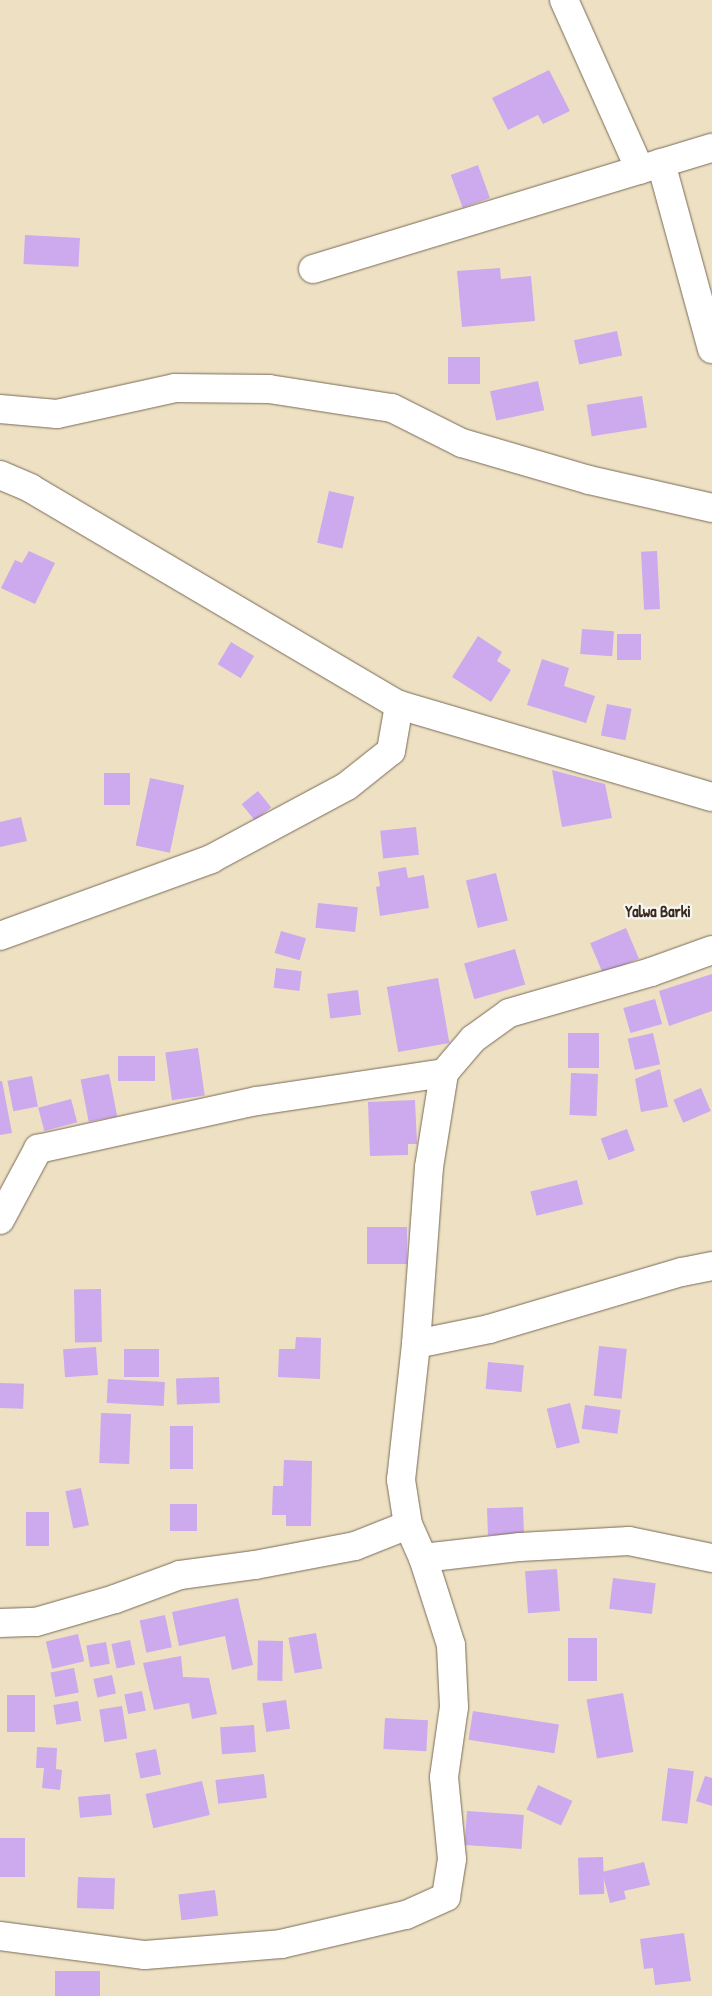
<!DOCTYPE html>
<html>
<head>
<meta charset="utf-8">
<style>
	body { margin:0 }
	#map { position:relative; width:712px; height:1996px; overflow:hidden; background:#eee1c3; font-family:"Patrick Hand",sans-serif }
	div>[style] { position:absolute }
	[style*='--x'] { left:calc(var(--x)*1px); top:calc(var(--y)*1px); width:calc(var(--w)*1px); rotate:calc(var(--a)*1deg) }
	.building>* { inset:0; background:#cda9ed; transform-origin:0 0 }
	.roads { filter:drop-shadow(0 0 1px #7a6a58) drop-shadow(0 0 1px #7a6a58) }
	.minor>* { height:28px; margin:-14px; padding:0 14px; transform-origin:14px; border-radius:14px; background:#fff }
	span { translate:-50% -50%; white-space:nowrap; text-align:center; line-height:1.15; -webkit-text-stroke:4.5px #f6f6f2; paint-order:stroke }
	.quarter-label { font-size:16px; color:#3b2a1e; font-weight:700 }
</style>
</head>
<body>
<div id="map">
	<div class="building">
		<i style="clip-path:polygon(549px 70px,570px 111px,543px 124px,538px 115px,508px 130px,492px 98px)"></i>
		<i style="left:478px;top:165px;width:35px;height:29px;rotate:70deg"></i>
		<i style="left:25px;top:235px;width:55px;height:29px;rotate:3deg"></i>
		<i style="clip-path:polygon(500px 268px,501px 279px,531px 276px,535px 321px,462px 327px,457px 271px)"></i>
		<i style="left:617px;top:331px;width:25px;height:44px;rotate:78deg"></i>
		<i style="left:448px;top:357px;width:32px;height:27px"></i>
		<i style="left:538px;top:381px;width:30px;height:49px;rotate:78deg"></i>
		<i style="left:642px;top:396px;width:32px;height:56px;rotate:81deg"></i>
		<i style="left:329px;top:491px;width:26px;height:53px;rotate:13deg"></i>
		<i style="clip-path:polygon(29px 551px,55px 563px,35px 604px,1px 588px,15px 560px,22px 563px)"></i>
		<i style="left:657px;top:551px;width:58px;height:16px;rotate:87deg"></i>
		<i style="left:582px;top:629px;width:32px;height:25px;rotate:4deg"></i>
		<i style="left:641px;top:634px;width:26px;height:24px;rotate:90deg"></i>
		<i style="clip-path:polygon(478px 636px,502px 652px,497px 661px,511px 670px,491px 702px,452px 677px)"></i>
		<i style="left:231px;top:642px;width:27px;height:26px;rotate:31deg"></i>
		<i style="clip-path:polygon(542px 659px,569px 668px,564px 686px,595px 696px,586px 723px,527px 705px)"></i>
		<i style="left:607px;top:704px;width:25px;height:32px;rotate:11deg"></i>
		<i style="clip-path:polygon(552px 770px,605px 784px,612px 818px,562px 827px)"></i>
		<i style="left:130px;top:773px;width:32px;height:26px;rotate:90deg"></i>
		<i style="left:150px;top:778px;width:35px;height:69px;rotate:12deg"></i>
		<i style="left:258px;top:791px;width:21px;height:21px;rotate:51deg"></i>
		<i style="clip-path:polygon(21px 817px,27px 841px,0 847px,0 822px)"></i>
		<i style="left:416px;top:827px;width:28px;height:36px;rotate:84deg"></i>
		<i style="clip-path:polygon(406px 867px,408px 878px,424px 875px,429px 908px,380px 916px,376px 887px,380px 886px,378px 872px)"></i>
		<i style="left:496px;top:873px;width:49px;height:31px;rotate:76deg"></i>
		<i style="left:318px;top:903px;width:40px;height:25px;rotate:6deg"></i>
		<i style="left:626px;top:928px;width:33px;height:39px;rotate:67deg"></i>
		<i style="left:281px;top:931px;width:26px;height:23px;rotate:16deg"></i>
		<i style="left:515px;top:949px;width:37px;height:53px;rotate:74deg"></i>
		<i style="left:276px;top:968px;width:26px;height:20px;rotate:7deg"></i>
		<i style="clip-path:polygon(712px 974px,712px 1011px,669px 1026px,659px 991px)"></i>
		<i style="left:438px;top:978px;width:66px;height:52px;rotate:80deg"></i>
		<i style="left:358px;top:990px;width:25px;height:31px;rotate:83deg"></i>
		<i style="left:655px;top:999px;width:26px;height:33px;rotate:74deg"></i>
		<i style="left:568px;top:1033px;width:31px;height:35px"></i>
		<i style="left:653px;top:1033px;width:32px;height:26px;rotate:77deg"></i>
		<i style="left:198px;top:1048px;width:48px;height:33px;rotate:82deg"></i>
		<i style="left:118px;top:1056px;width:37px;height:25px"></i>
		<i style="clip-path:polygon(660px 1069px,668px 1107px,641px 1112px,635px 1079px)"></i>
		<i style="left:571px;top:1073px;width:27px;height:42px;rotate:2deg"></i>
		<i style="left:109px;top:1074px;width:43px;height:29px;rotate:79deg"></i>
		<i style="left:32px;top:1076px;width:31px;height:25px;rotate:79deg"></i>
		<i style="clip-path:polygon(0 1081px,2px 1081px,12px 1133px,0 1135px)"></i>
		<i style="left:701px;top:1088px;width:25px;height:30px;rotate:67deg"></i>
		<i style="left:71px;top:1099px;width:24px;height:34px;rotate:75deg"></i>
		<i style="clip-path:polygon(415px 1100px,417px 1144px,408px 1144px,408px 1155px,370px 1156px,368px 1102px)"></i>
		<i style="left:627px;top:1129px;width:23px;height:28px;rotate:70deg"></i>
		<i style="left:577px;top:1180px;width:25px;height:48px;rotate:76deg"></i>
		<i style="left:367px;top:1227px;width:40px;height:37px"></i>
		<i style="left:101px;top:1289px;width:53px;height:27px;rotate:89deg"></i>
		<i style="clip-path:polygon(296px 1337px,321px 1338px,320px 1379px,278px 1377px,279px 1349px,295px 1349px)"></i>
		<i style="left:599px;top:1346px;width:28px;height:50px;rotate:6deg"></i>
		<i style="left:96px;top:1347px;width:28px;height:33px;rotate:86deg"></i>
		<i style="left:124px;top:1349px;width:35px;height:28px"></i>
		<i style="left:488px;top:1362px;width:36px;height:27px;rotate:5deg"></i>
		<i style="left:219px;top:1377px;width:26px;height:43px;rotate:88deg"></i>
		<i style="left:108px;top:1379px;width:57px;height:24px;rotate:3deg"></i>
		<i style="left:0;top:1383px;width:24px;height:25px;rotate:2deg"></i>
		<i style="left:570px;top:1403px;width:41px;height:24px;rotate:76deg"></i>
		<i style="left:585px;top:1405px;width:36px;height:24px;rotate:8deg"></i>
		<i style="left:101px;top:1413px;width:30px;height:50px;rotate:2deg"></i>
		<i style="left:193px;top:1426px;width:43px;height:23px;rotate:90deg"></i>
		<i style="clip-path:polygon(284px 1460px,312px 1461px,311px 1526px,286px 1526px,286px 1515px,272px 1515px,273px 1486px,283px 1486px)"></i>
		<i style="left:81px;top:1488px;width:38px;height:16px;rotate:78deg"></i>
		<i style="left:170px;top:1504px;width:27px;height:27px"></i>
		<i style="left:523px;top:1507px;width:27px;height:36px;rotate:88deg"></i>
		<i style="left:26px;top:1512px;width:23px;height:34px"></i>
		<i style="left:557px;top:1569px;width:42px;height:32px;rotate:86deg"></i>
		<i style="left:613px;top:1578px;width:43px;height:31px;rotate:7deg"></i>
		<i style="clip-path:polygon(238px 1598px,253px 1665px,232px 1670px,225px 1636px,179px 1646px,172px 1612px)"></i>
		<i style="left:165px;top:1615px;width:33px;height:26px;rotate:78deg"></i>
		<i style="left:316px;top:1633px;width:36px;height:28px;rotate:80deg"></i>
		<i style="left:78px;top:1634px;width:28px;height:33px;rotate:77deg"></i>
		<i style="left:568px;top:1638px;width:29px;height:43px"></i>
		<i style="left:130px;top:1640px;width:25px;height:19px;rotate:78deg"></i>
		<i style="left:283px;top:1641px;width:40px;height:25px;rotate:91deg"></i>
		<i style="left:106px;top:1642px;width:22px;height:20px;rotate:80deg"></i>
		<i style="clip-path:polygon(181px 1656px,183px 1677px,209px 1678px,217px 1714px,192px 1719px,189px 1703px,154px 1710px,143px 1663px)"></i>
		<i style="left:74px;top:1668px;width:25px;height:24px;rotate:79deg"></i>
		<i style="left:112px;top:1675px;width:19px;height:19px;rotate:78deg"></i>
		<i style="left:142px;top:1691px;width:20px;height:18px;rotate:79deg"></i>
		<i style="left:623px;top:1693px;width:60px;height:37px;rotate:80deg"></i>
		<i style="left:7px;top:1695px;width:28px;height:37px"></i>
		<i style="left:286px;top:1700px;width:29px;height:24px;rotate:82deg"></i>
		<i style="left:78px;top:1701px;width:20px;height:25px;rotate:81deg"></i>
		<i style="left:122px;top:1706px;width:33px;height:23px;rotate:81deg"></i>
		<i style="left:473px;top:1711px;width:87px;height:29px;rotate:9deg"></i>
		<i style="left:385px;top:1718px;width:43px;height:31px;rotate:3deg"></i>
		<i style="left:254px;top:1725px;width:27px;height:34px;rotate:86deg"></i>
		<i style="clip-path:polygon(37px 1747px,57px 1748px,56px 1769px,62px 1770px,60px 1790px,42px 1788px,44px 1768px,36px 1768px)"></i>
		<i style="left:156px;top:1749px;width:26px;height:21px;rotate:79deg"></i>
		<i style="left:668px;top:1768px;width:26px;height:53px;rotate:7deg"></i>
		<i style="left:264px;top:1774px;width:24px;height:49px;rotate:83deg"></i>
		<i style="clip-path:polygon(705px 1776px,712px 1778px,712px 1806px,696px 1801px)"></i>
		<i style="left:202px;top:1781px;width:35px;height:58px;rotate:77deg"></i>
		<i style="left:538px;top:1785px;width:38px;height:27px;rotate:25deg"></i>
		<i style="left:110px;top:1794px;width:21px;height:32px;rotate:85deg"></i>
		<i style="left:467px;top:1811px;width:57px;height:34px;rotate:4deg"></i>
		<i style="left:25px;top:1838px;width:39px;height:25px;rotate:90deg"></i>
		<i style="left:603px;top:1857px;width:37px;height:25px;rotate:88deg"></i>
		<i style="clip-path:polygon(644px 1862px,650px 1885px,624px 1891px,626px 1899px,610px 1903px,602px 1872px)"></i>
		<i style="left:78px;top:1877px;width:37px;height:31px;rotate:2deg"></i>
		<i style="left:215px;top:1890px;width:26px;height:37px;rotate:83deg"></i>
		<i style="clip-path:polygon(684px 1933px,691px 1981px,655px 1985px,653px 1968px,644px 1969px,640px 1939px)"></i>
		<i style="left:55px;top:1971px;width:45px;height:25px"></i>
	</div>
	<div class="roads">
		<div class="minor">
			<i style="--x:564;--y:0;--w:186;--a:65.9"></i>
			<i style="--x:661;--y:163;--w:193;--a:74.7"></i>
			<i style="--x:313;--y:269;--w:417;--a:-16.9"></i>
			<i style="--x:0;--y:409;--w:57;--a:5"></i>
			<i style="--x:57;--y:414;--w:121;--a:-12.4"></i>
			<i style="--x:175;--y:388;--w:94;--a:0.6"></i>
			<i style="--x:269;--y:389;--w:124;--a:8.8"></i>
			<i style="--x:392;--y:408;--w:78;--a:26.6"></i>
			<i style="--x:462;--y:443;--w:132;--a:16.2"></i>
			<i style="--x:589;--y:480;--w:126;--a:12.8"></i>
			<i style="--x:0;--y:475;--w:33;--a:23"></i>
			<i style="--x:30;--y:488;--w:428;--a:30.5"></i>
			<i style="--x:399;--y:705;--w:326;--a:16.4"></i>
			<i style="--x:0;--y:936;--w:225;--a:-20"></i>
			<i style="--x:211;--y:859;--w:154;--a:-28.2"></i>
			<i style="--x:347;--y:786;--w:56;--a:-38.5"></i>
			<i style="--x:391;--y:751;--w:47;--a:-80.1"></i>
			<i style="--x:0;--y:1220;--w:81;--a:-61.8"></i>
			<i style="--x:38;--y:1149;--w:224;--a:-12.4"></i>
			<i style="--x:257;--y:1101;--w:189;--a:-8.5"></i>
			<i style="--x:416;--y:1344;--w:177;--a:-85.8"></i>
			<i style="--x:429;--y:1167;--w:95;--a:-80.9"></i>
			<i style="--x:444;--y:1073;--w:45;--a:-49.5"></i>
			<i style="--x:473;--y:1039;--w:44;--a:-35.8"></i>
			<i style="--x:509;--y:1013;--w:148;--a:-16.1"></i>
			<i style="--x:651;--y:972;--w:65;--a:-19.8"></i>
			<i style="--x:423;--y:1558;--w:98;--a:-6.5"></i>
			<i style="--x:520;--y:1547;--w:109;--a:-3.2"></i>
			<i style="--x:629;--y:1541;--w:85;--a:11.6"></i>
			<i style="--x:0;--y:1623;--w:36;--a:-2"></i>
			<i style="--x:36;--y:1622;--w:82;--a:-16.2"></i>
			<i style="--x:115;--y:1599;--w:69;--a:-20.3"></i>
			<i style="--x:180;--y:1575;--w:76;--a:-7.6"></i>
			<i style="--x:255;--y:1565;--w:102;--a:-10.8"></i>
			<i style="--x:355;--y:1546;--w:57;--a:-21.6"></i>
			<i style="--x:408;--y:1525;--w:46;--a:-98.8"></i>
			<i style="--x:401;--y:1480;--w:137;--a:-83.7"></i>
			<i style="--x:416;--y:1344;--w:75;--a:-11.6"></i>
			<i style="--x:489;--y:1329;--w:201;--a:-16.5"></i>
			<i style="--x:682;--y:1272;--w:31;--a:-11"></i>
			<i style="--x:0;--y:1936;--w:146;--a:7.5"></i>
			<i style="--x:145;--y:1955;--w:136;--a:-4.6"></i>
			<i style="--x:281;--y:1944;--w:128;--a:-13.1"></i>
			<i style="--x:406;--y:1915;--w:44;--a:-24.2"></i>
			<i style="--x:446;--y:1897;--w:38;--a:-81"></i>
			<i style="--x:452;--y:1859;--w:82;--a:-95.6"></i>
			<i style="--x:444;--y:1777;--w:71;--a:-81.9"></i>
			<i style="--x:454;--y:1707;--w:62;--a:-92.8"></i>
			<i style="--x:451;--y:1645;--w:91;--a:-107.8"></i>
			<i style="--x:423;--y:1558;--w:36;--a:-114"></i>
		</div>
	</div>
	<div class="quarter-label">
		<span style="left:658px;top:911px">Yalwa Barki</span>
	</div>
</div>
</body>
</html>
